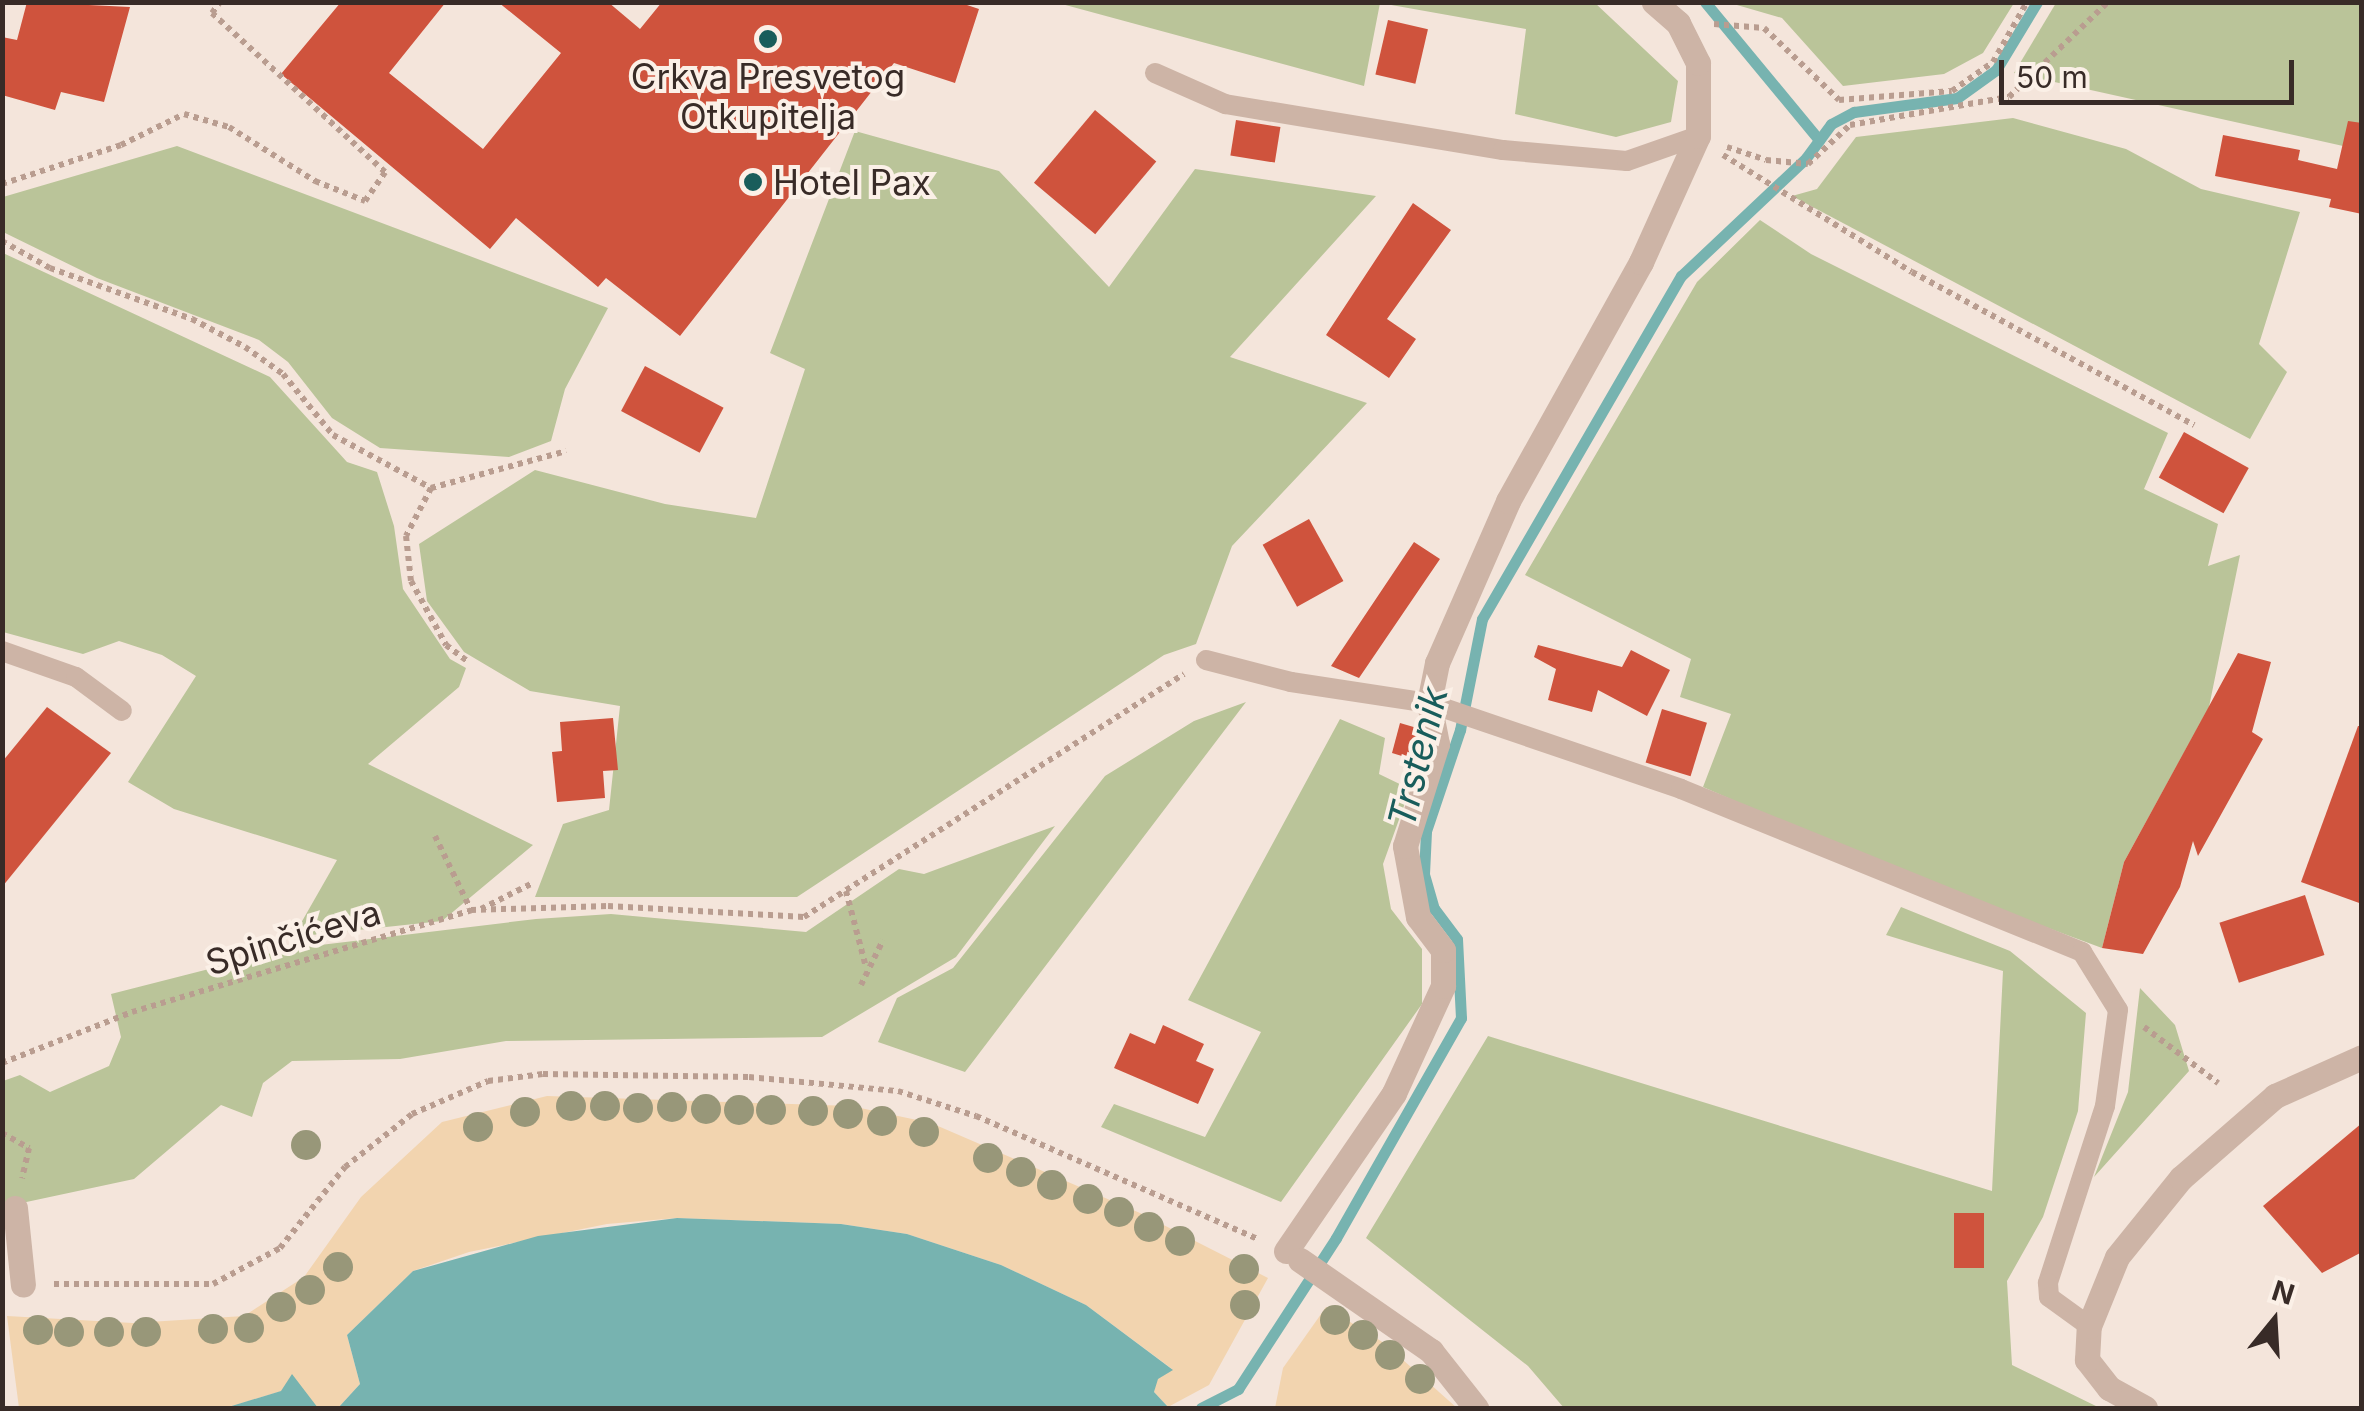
<!DOCTYPE html>
<html>
<head>
<meta charset="utf-8">
<style>
	body { margin:0 }
	#map { position:relative; width:2364px; height:1411px; overflow:hidden; background:#f4e5db; font-family:Inter,sans-serif }
	div>[style] { position:absolute }
	[style*='--x'] { left:calc(var(--x)*1px); top:calc(var(--y)*1px); width:calc(var(--w)*1px); rotate:calc(var(--a)*1deg) }
	.green>* { inset:0; background:#bac499 }
	.sand>* { inset:0; background:#f2d4af }
	.water>* { inset:0; background:#77b3b0 }
	.stream>* { height:11px; margin:-5.5px; padding:0 5.5px; transform-origin:5.5px; border-radius:5.5px; background:#77b3b0 }
	.building>* { inset:0; background:#cf533d; transform-origin:0 0 }
	.path>* { height:6px; margin-top:-3px; transform-origin:0; background:repeating-linear-gradient(90deg,#b99d90 0 5px,transparent 0 10px) }
	.lane>* { height:20px; margin:-10px; padding:0 10px; transform-origin:10px; border-radius:10px; background:#cdb4a6 }
	.street>* { height:25px; margin:-12.5px; padding:0 12.5px; transform-origin:12.5px; border-radius:12.5px; background:#cdb4a6 }
	.trees>* { width:30px; height:30px; margin:-15px; border-radius:50%; background:#989779 }
	.dots>* { width:28px; height:28px; translate:-50% -50%; box-sizing:border-box; border:5px solid #fbf0e7; border-radius:50% }
	span { translate:-50% -50%; white-space:nowrap; text-align:center; line-height:1.15; -webkit-text-stroke:8px #fbf0e7; paint-order:stroke }
	.poi-label { font-size:35px; color:#382b27 }
	.left { translate:0 -50%; text-align:left }
	.street-label { font-size:35px; color:#382b27 }
	.water-label { font-size:38px; color:#195d5b; font-style:italic }
	.frame { position:absolute; inset:0; border:5px solid #382b27; pointer-events:none }
	.north { position:absolute; left:2224px; top:1271px; width:100px; height:100px; -webkit-text-stroke:8px #fbf0e7; paint-order:stroke; rotate:18deg; font-size:28px; font-weight:700; line-height:40px; text-align:center; color:#382b27 }
	.north::after { content:''; display:block; margin:auto; width:35px; height:45px; background:#382b27; clip-path:polygon(50% 0,100% 100%,50% 72%,0 100%) }
	.scale { position:absolute; left:1999px; top:60px; width:295px; height:45px; box-sizing:border-box; border:5px solid #382b27; border-top:0; padding-left:12px; font-size:30px; line-height:35px; white-space:nowrap; color:#382b27; -webkit-text-stroke:8px #fbf0e7; paint-order:stroke }
</style>
</head>
<body>
<div id="map">
	<div class="green">
		<i style="clip-path:polygon(1058px 3px,1595px 3px,1678px 81px,1671px 122px,1616px 137px,1515px 114px,1526px 29px,1380px 3px,1364px 86px)"></i>
		<i style="clip-path:polygon(1730px 3px,2014px 3px,1983px 53px,1944px 74px,1843px 86px,1782px 18px)"></i>
		<i style="clip-path:polygon(2056px 3px,2361px 3px,2361px 150px,2014px 73px)"></i>
		<i style="clip-path:polygon(2013px 118px,2126px 149px,2201px 189px,2300px 212px,2259px 344px,2287px 372px,2250px 439px,1792px 196px,1817px 189px,1856px 137px)"></i>
		<i style="clip-path:polygon(855px 131px,999px 171px,1109px 287px,1195px 169px,1376px 196px,1230px 357px,1367px 403px,1232px 546px,1196px 644px,1164px 655px,797px 897px,535px 897px,563px 824px,609px 810px,620px 706px,530px 691px,464px 652px,427px 601px,419px 544px,535px 470px,665px 504px,756px 518px,805px 369px,770px 353px)"></i>
		<i style="clip-path:polygon(177px 146px,608px 308px,565px 389px,551px 441px,509px 457px,380px 448px,332px 418px,288px 362px,259px 340px,97px 278px,3px 232px,3px 197px)"></i>
		<i style="clip-path:polygon(1760px 220px,1811px 254px,2168px 433px,2144px 489px,2218px 524px,2208px 566px,2240px 555px,2209px 707px,2124px 862px,2102px 948px,1890px 869px,1703px 787px,1731px 714px,1680px 697px,1691px 659px,1525px 575px,1697px 282px)"></i>
		<i style="clip-path:polygon(3px 253px,270px 377px,347px 462px,377px 472px,394px 526px,403px 589px,450px 659px,466px 668px,459px 687px,368px 764px,533px 845px,442px 921px,293px 937px,337px 860px,174px 809px,128px 782px,196px 676px,162px 655px,119px 641px,83px 654px,3px 632px)"></i>
		<i style="clip-path:polygon(1246px 702px,965px 1072px,878px 1042px,897px 998px,953px 968px,1105px 776px,1194px 721px)"></i>
		<i style="clip-path:polygon(1340px 719px,1385px 738px,1379px 774px,1410px 789px,1383px 864px,1391px 909px,1422px 949px,1422px 1004px,1281px 1202px,1101px 1127px,1114px 1104px,1205px 1137px,1261px 1032px,1188px 1000px)"></i>
		<i style="clip-path:polygon(1055px 826px,956px 957px,822px 1037px,506px 1041px,400px 1059px,292px 1061px,263px 1083px,252px 1117px,221px 1105px,134px 1179px,3px 1207px,3px 1081px,20px 1075px,50px 1092px,109px 1066px,121px 1037px,111px 994px,287px 949px,536px 919px,611px 914px,806px 932px,899px 869px,924px 874px)"></i>
		<i style="clip-path:polygon(1901px 907px,2010px 951px,2086px 1013px,2078px 1111px,2043px 1217px,2007px 1281px,2012px 1365px,2100px 1408px,1564px 1408px,1528px 1366px,1366px 1238px,1488px 1036px,1992px 1191px,2003px 971px,1886px 935px)"></i>
		<i style="clip-path:polygon(2140px 988px,2175px 1025px,2189px 1071px,2094px 1177px,2128px 1092px)"></i>
	</div>
	<div class="sand">
		<i style="clip-path:polygon(547px 1096px,851px 1106px,931px 1123px,1140px 1213px,1268px 1278px,1209px 1385px,1168px 1407px,1154px 1392px,1157px 1379px,1172px 1369px,1086px 1305px,1001px 1265px,907px 1234px,841px 1224px,677px 1218px,607px 1224px,469px 1252px,413px 1271px,347px 1335px,360px 1384px,338px 1408px,318px 1408px,282px 1391px,225px 1408px,19px 1408px,7px 1316px,133px 1323px,244px 1316px,304px 1277px,361px 1197px,442px 1122px)"></i>
		<i style="clip-path:polygon(1326px 1307px,1384px 1343px,1457px 1408px,1275px 1408px,1283px 1368px)"></i>
	</div>
	<div class="water">
		<i style="clip-path:polygon(677px 1218px,841px 1224px,907px 1234px,1001px 1265px,1086px 1305px,1173px 1370px,1158px 1379px,1154px 1392px,1169px 1408px,338px 1408px,360px 1384px,347px 1335px,413px 1271px,538px 1236px)"></i>
		<i style="clip-path:polygon(292px 1374px,318px 1408px,225px 1408px,281px 1391px)"></i>
	</div>
	<div class="stream">
		<i style="--x:1705;--y:2;--w:179;--a:50.4"></i>
		<i style="--x:1201;--y:1408;--w:42;--a:-27.2"></i>
		<i style="--x:1238;--y:1389;--w:180;--a:-57"></i>
		<i style="--x:1336;--y:1238;--w:253;--a:-60.4"></i>
		<i style="--x:1461;--y:1018;--w:79;--a:-92.9"></i>
		<i style="--x:1457;--y:939;--w:38;--a:-127"></i>
		<i style="--x:1434;--y:909;--w:36;--a:-106"></i>
		<i style="--x:1424;--y:874;--w:43;--a:-87.3"></i>
		<i style="--x:1426;--y:831;--w:107;--a:-71.4"></i>
		<i style="--x:1460;--y:730;--w:113;--a:-78.8"></i>
		<i style="--x:1482;--y:619;--w:397;--a:-59.9"></i>
		<i style="--x:1681;--y:276;--w:172;--a:-43.3"></i>
		<i style="--x:1806;--y:158;--w:42;--a:-53.7"></i>
		<i style="--x:1831;--y:124;--w:26;--a:-28"></i>
		<i style="--x:1854;--y:112;--w:104;--a:-7.7"></i>
		<i style="--x:1957;--y:98;--w:48;--a:-35.7"></i>
		<i style="--x:1996;--y:70;--w:79;--a:-58.9"></i>
	</div>
	<div class="building">
		<i style="clip-path:polygon(27px 2px,130px 7px,104px 102px,61px 92px,55px 110px,2px 95px,2px 37px,17px 40px)"></i>
		<i style="clip-path:polygon(341px 2px,446px 2px,389px 73px,483px 149px,561px 53px,498px 2px,608px 2px,640px 29px,662px 2px,958px 2px,979px 9px,955px 83px,894px 63px,680px 336px,606px 278px,598px 287px,516px 218px,490px 249px,281px 74px)"></i>
		<i style="left:1388px;top:20px;width:41px;height:56px;rotate:13deg"></i>
		<i style="left:1095px;top:110px;width:80px;height:95px;rotate:40deg"></i>
		<i style="left:1236px;top:120px;width:45px;height:36px;rotate:9deg"></i>
		<i style="clip-path:polygon(2348px 121px,2362px 123px,2362px 214px,2329px 207px,2331px 199px,2215px 176px,2223px 135px,2300px 150px,2298px 160px,2337px 169px)"></i>
		<i style="clip-path:polygon(1413px 203px,1451px 230px,1387px 319px,1416px 339px,1389px 378px,1326px 335px)"></i>
		<i style="left:645px;top:366px;width:89px;height:51px;rotate:28deg"></i>
		<i style="left:2184px;top:432px;width:74px;height:52px;rotate:29deg"></i>
		<i style="left:1309px;top:519px;width:71px;height:53px;rotate:61deg"></i>
		<i style="clip-path:polygon(1414px 542px,1440px 559px,1427px 578px,1359px 678px,1331px 666px)"></i>
		<i style="clip-path:polygon(1538px 645px,1622px 667px,1631px 650px,1670px 670px,1647px 716px,1598px 690px,1592px 712px,1548px 700px,1556px 669px,1534px 657px)"></i>
		<i style="clip-path:polygon(2238px 653px,2271px 662px,2252px 732px,2263px 739px,2198px 856px,2193px 841px,2180px 887px,2143px 954px,2102px 948px,2124px 862px)"></i>
		<i style="clip-path:polygon(47px 707px,111px 753px,2px 887px,2px 762px)"></i>
		<i style="left:1662px;top:709px;width:47px;height:56px;rotate:17deg"></i>
		<i style="clip-path:polygon(613px 718px,618px 770px,603px 771px,605px 798px,557px 802px,552px 752px,562px 751px,560px 722px)"></i>
		<i style="clip-path:polygon(1400px 723px,1417px 728px,1415px 760px,1392px 753px)"></i>
		<i style="clip-path:polygon(2358px 726px,2362px 726px,2362px 904px,2301px 882px)"></i>
		<i style="left:2305px;top:895px;width:63px;height:90px;rotate:72deg"></i>
		<i style="clip-path:polygon(1163px 1025px,1204px 1044px,1196px 1061px,1214px 1069px,1198px 1104px,1114px 1068px,1130px 1033px,1155px 1044px)"></i>
		<i style="clip-path:polygon(2362px 1123px,2362px 1252px,2322px 1273px,2263px 1206px)"></i>
		<i style="left:1954px;top:1213px;width:30px;height:55px"></i>
	</div>
	<div class="path">
		<i style="--x:1714;--y:24;--w:50;--a:4.6"></i>
		<i style="--x:1764;--y:28;--w:104;--a:43.8"></i>
		<i style="--x:1839;--y:100;--w:113;--a:-4.6"></i>
		<i style="--x:1952;--y:91;--w:50;--a:-35.3"></i>
		<i style="--x:1993;--y:62;--w:69;--a:-60.5"></i>
		<i style="--x:1727;--y:147;--w:41;--a:18.4"></i>
		<i style="--x:1766;--y:160;--w:42;--a:5.4"></i>
		<i style="--x:1808;--y:164;--w:57;--a:-42.9"></i>
		<i style="--x:1850;--y:125;--w:161;--a:-10"></i>
		<i style="--x:2009;--y:97;--w:137;--a:-43.8"></i>
		<i style="--x:1723;--y:155;--w:222;--a:31.8"></i>
		<i style="--x:1912;--y:272;--w:321;--a:28.5"></i>
		<i style="--x:2;--y:184;--w:125;--a:-18.1"></i>
		<i style="--x:121;--y:145;--w:70;--a:-26.2"></i>
		<i style="--x:184;--y:114;--w:47;--a:16.1"></i>
		<i style="--x:229;--y:127;--w:102;--a:32.1"></i>
		<i style="--x:315;--y:181;--w:54;--a:21.8"></i>
		<i style="--x:365;--y:201;--w:35;--a:-55"></i>
		<i style="--x:385;--y:172;--w:235;--a:-137.4"></i>
		<i style="--x:212;--y:13;--w:14;--a:-54"></i>
		<i style="--x:2;--y:241;--w:55;--a:29.4"></i>
		<i style="--x:50;--y:268;--w:151;--a:19.8"></i>
		<i style="--x:192;--y:319;--w:60;--a:27.8"></i>
		<i style="--x:245;--y:347;--w:47;--a:35.4"></i>
		<i style="--x:283;--y:374;--w:79;--a:50.7"></i>
		<i style="--x:333;--y:435;--w:111;--a:28.4"></i>
		<i style="--x:431;--y:488;--w:54;--a:117.5"></i>
		<i style="--x:406;--y:536;--w:45;--a:83.7"></i>
		<i style="--x:411;--y:581;--w:73;--a:61.3"></i>
		<i style="--x:446;--y:645;--w:26;--a:37"></i>
		<i style="--x:431;--y:488;--w:140;--a:-15.3"></i>
		<i style="--x:435;--y:836;--w:82;--a:64.1"></i>
		<i style="--x:846;--y:891;--w:79;--a:75.3"></i>
		<i style="--x:481;--y:909;--w:58;--a:-26.6"></i>
		<i style="--x:861;--y:985;--w:50;--a:-63.9"></i>
		<i style="--x:2144;--y:1027;--w:93;--a:37.1"></i>
		<i style="--x:2;--y:1063;--w:140;--a:-21.4"></i>
		<i style="--x:132;--y:1012;--w:354;--a:-16.7"></i>
		<i style="--x:471;--y:910;--w:137;--a:-1.7"></i>
		<i style="--x:608;--y:906;--w:196;--a:3.2"></i>
		<i style="--x:804;--y:917;--w:451;--a:-32.6"></i>
		<i style="--x:2;--y:1133;--w:31;--a:29"></i>
		<i style="--x:29;--y:1148;--w:31;--a:103"></i>
		<i style="--x:54;--y:1284;--w:159;--a:0"></i>
		<i style="--x:213;--y:1284;--w:76;--a:-28.2"></i>
		<i style="--x:280;--y:1248;--w:104;--a:-51.3"></i>
		<i style="--x:345;--y:1167;--w:85;--a:-38.3"></i>
		<i style="--x:412;--y:1114;--w:83;--a:-23.5"></i>
		<i style="--x:488;--y:1081;--w:55;--a:-7.3"></i>
		<i style="--x:543;--y:1074;--w:206;--a:0.8"></i>
		<i style="--x:749;--y:1077;--w:150;--a:5.4"></i>
		<i style="--x:898;--y:1091;--w:82;--a:17.8"></i>
		<i style="--x:976;--y:1116;--w:308;--a:23.6"></i>
	</div>
	<div class="lane">
		<i style="--x:1155;--y:73;--w:77;--a:23.9"></i>
		<i style="--x:1225;--y:104;--w:282;--a:9.4"></i>
		<i style="--x:1503;--y:150;--w:124;--a:5.1"></i>
		<i style="--x:1627;--y:161;--w:75;--a:-19.4"></i>
		<i style="--x:2;--y:651;--w:78;--a:19.4"></i>
		<i style="--x:76;--y:677;--w:57;--a:36.5"></i>
		<i style="--x:1206;--y:660;--w:88;--a:14.5"></i>
		<i style="--x:1291;--y:682;--w:140;--a:8.7"></i>
		<i style="--x:1429;--y:703;--w:266;--a:18.8"></i>
		<i style="--x:1681;--y:789;--w:433;--a:22.1"></i>
		<i style="--x:2082;--y:952;--w:68;--a:58.2"></i>
		<i style="--x:2118;--y:1010;--w:97;--a:97.7"></i>
		<i style="--x:2105;--y:1106;--w:186;--a:107.9"></i>
		<i style="--x:2048;--y:1283;--w:14;--a:86"></i>
		<i style="--x:2049;--y:1297;--w:49;--a:35.9"></i>
	</div>
	<div class="street">
		<i style="--x:15;--y:1208;--w:77;--a:84.1"></i>
		<i style="--x:1286;--y:1251;--w:191;--a:-55.6"></i>
		<i style="--x:1394;--y:1093;--w:118;--a:-65.4"></i>
		<i style="--x:1443;--y:986;--w:36;--a:-90"></i>
		<i style="--x:1443;--y:950;--w:41;--a:-127.1"></i>
		<i style="--x:1418;--y:917;--w:72;--a:-100.4"></i>
		<i style="--x:1405;--y:846;--w:107;--a:-72.6"></i>
		<i style="--x:1437;--y:744;--w:42;--a:-101"></i>
		<i style="--x:1429;--y:703;--w:41;--a:-78.7"></i>
		<i style="--x:1437;--y:663;--w:177;--a:-66.3"></i>
		<i style="--x:1508;--y:501;--w:274;--a:-60.9"></i>
		<i style="--x:1641;--y:262;--w:138;--a:-65.7"></i>
		<i style="--x:1698;--y:136;--w:73;--a:-90"></i>
		<i style="--x:1698;--y:63;--w:45;--a:-116.6"></i>
		<i style="--x:1678;--y:23;--w:32;--a:-139"></i>
		<i style="--x:1300;--y:1260;--w:160;--a:34.8"></i>
		<i style="--x:1431;--y:1351;--w:73;--a:51.7"></i>
		<i style="--x:2145;--y:1408;--w:41;--a:-150.9"></i>
		<i style="--x:2109;--y:1388;--w:36;--a:-128"></i>
		<i style="--x:2087;--y:1360;--w:34;--a:-87"></i>
		<i style="--x:2089;--y:1326;--w:74;--a:-67.9"></i>
		<i style="--x:2117;--y:1257;--w:102;--a:-51"></i>
		<i style="--x:2181;--y:1178;--w:125;--a:-41.1"></i>
		<i style="--x:2275;--y:1096;--w:95;--a:-24.1"></i>
	</div>
	<div class="trees">
		<i style="left:571px;top:1106px"></i>
		<i style="left:605px;top:1106px"></i>
		<i style="left:672px;top:1107px"></i>
		<i style="left:638px;top:1108px"></i>
		<i style="left:706px;top:1109px"></i>
		<i style="left:739px;top:1110px"></i>
		<i style="left:771px;top:1110px"></i>
		<i style="left:813px;top:1111px"></i>
		<i style="left:525px;top:1112px"></i>
		<i style="left:848px;top:1114px"></i>
		<i style="left:882px;top:1121px"></i>
		<i style="left:478px;top:1127px"></i>
		<i style="left:924px;top:1132px"></i>
		<i style="left:306px;top:1145px"></i>
		<i style="left:988px;top:1158px"></i>
		<i style="left:1021px;top:1172px"></i>
		<i style="left:1052px;top:1185px"></i>
		<i style="left:1088px;top:1199px"></i>
		<i style="left:1119px;top:1212px"></i>
		<i style="left:1149px;top:1227px"></i>
		<i style="left:1180px;top:1241px"></i>
		<i style="left:338px;top:1267px"></i>
		<i style="left:1244px;top:1269px"></i>
		<i style="left:310px;top:1290px"></i>
		<i style="left:1245px;top:1305px"></i>
		<i style="left:281px;top:1307px"></i>
		<i style="left:1335px;top:1320px"></i>
		<i style="left:249px;top:1328px"></i>
		<i style="left:213px;top:1329px"></i>
		<i style="left:38px;top:1330px"></i>
		<i style="left:69px;top:1332px"></i>
		<i style="left:109px;top:1332px"></i>
		<i style="left:146px;top:1332px"></i>
		<i style="left:1363px;top:1335px"></i>
		<i style="left:1390px;top:1355px"></i>
		<i style="left:1420px;top:1379px"></i>
	</div>
	<div class="dots">
		<i style="left:768px;top:39px;background:#195d5b"></i>
		<i style="left:753px;top:182px;background:#195d5b"></i>
	</div>
	<div class="poi-label">
		<span style="left:768px;top:96px">Crkva Presvetog<br>Otkupitelja</span>
		<span class="left" style="left:773px;top:182px">Hotel Pax</span>
	</div>
	<div class="street-label">
		<span style="left:293px;top:937px;rotate:-17deg">Spinčićeva</span>
	</div>
	<div class="water-label">
		<span style="left:1418px;top:757px;rotate:-76deg">Trstenik</span>
	</div>
	<div class="frame"></div>
	<div class="north">N</div>
	<div class="scale">50 m</div>
</div>
</body>
</html>
